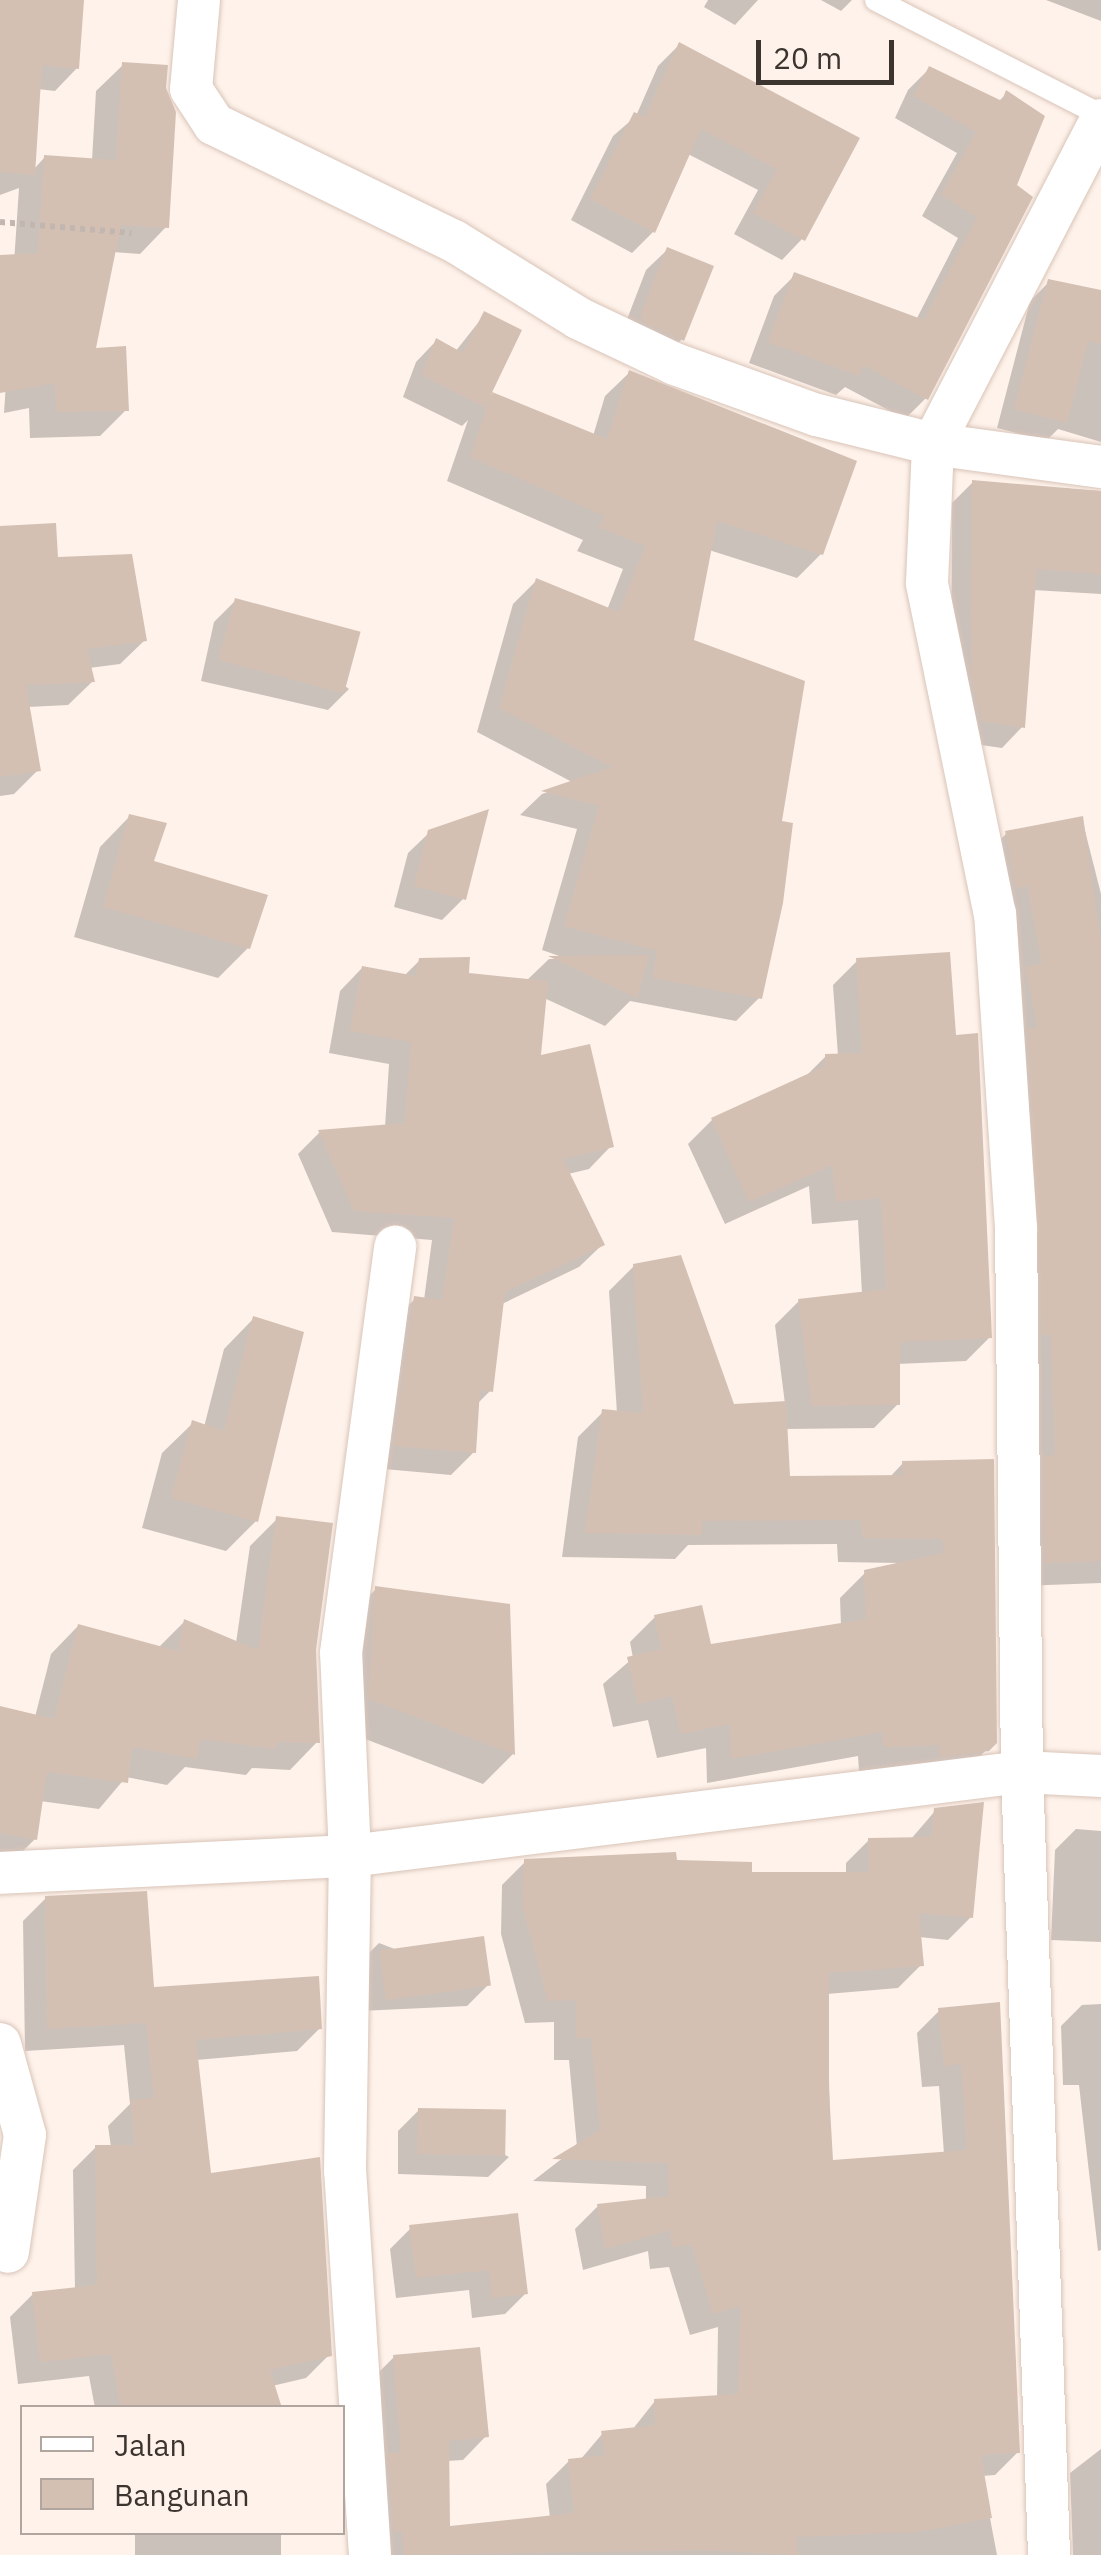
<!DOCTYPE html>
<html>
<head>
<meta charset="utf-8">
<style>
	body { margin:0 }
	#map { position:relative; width:1101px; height:2555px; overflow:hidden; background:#fef2ea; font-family:"IBM Plex Sans",sans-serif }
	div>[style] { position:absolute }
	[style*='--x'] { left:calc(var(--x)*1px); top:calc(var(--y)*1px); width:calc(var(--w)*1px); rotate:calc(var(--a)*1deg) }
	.shadow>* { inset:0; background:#0003; transform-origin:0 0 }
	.building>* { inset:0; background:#d4c0b3; transform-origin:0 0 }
	.path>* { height:6px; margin-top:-3px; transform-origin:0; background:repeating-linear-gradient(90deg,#c2b7b0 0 5px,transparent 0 10px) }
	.roads { filter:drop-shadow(0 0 2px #d9c4b8) drop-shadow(0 0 2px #d9c4b8) }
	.lane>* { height:22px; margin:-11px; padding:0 11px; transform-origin:11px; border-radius:11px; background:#fff }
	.street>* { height:42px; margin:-21px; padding:0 21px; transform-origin:21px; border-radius:21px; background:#fff }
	span { translate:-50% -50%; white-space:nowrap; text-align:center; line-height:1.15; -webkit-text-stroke:10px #fef2ea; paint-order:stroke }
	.legend { position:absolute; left:20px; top:2405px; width:325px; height:130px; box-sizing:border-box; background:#fef2ea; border:2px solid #b0a69f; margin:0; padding:12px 18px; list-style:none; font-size:30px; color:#3c342f }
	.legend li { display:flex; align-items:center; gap:20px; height:50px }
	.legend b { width:50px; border:2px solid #b0a69f }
	.scale { position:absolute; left:756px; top:40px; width:138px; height:45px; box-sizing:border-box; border:5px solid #3c342f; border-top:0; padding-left:12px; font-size:30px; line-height:35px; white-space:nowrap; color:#3c342f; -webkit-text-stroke:8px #fef2ea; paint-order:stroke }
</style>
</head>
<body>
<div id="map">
	<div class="shadow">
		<i style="clip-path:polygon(0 0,82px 0,77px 68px,55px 91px,38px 89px,33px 170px,45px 157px,92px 160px,96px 91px,123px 65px,166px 227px,140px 254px,113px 252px,93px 350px,126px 410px,100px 436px,30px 438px,29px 408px,4px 413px,19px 188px,0 195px)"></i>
		<i style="clip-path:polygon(708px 0,758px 0,735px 25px,704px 7px)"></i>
		<i style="clip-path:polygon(821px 0,852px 0,841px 11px)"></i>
		<i style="clip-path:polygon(1046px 0,1101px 0,1101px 21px)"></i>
		<i style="clip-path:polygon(679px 45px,857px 139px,802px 239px,782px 260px,734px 234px,758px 190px,688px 154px,653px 232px,632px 253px,571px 220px,613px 136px,636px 116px,658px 66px)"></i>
		<i style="clip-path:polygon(929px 69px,998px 102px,1007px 93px,1042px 117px,926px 398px,905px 419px,845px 387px,836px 395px,749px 363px,774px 296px,795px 275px,916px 320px,958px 238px,922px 216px,957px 153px,895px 118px,908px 90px)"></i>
		<i style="clip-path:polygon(667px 250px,682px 339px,661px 360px,621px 335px,646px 270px)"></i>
		<i style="clip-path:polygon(1049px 282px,1101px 293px,1101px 442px,1058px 429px,1046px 441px,997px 428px,1030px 301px)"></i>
		<i style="clip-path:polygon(485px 314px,488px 394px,593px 436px,605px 396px,629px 373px,821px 554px,797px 578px,709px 550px,691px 642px,779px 824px,760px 997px,736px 1021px,630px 1001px,605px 1026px,544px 998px,538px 1058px,611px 1146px,589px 1169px,568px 1174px,602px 1245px,579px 1267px,502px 1304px,491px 1390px,477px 1404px,474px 1452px,451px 1475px,373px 1468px,392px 1321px,415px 1299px,424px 1300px,432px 1240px,332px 1232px,298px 1154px,320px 1132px,385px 1127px,389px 1064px,329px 1053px,340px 991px,362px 968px,403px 977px,420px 960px,466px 976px,526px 981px,549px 959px,568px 959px,542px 950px,577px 829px,520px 815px,542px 794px,574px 783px,477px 732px,513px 604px,536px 581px,607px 610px,623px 569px,577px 551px,583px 540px,447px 481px,468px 420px,462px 426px,403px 397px,416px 362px,436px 341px,455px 352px)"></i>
		<i style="clip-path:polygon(973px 482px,1101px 491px,1101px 594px,1033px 590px,1022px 727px,1002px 748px,960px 742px,951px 696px,952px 503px)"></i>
		<i style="clip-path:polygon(0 528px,145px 640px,120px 664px,89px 668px,93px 681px,68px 705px,28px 707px,38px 770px,14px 794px,0 796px)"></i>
		<i style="clip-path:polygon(235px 601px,349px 689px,328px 710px,201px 681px,214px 622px)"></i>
		<i style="clip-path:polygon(130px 816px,150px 862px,248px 948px,218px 978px,74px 937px,100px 847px)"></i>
		<i style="clip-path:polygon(1082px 819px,1101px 894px,1101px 1583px,1021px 1586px,982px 857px,1007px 833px)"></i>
		<i style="clip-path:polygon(430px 832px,463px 899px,442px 920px,394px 907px,408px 853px)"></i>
		<i style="clip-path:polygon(857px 961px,954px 1037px,990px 1337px,966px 1361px,897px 1364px,898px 1404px,874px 1428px,785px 1429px,788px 1478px,889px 1478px,903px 1463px,991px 1461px,994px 1742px,962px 1775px,859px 1771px,858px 1756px,707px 1783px,706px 1748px,657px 1758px,648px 1720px,613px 1727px,603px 1684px,633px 1658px,630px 1642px,655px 1617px,709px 1647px,841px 1626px,840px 1598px,865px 1573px,900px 1563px,838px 1562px,837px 1544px,688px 1545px,675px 1559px,562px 1557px,578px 1437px,603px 1412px,617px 1413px,609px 1291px,634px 1266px,733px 1406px,785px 1404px,775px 1325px,799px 1301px,862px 1294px,858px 1220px,812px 1224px,809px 1186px,725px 1224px,688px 1144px,712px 1120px,804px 1078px,826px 1056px,838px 1056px,833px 985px)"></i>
		<i style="clip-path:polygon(254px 1318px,256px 1521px,226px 1551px,142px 1528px,162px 1453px,193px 1423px,204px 1427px,224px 1349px)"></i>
		<i style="clip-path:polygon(277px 1519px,314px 1650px,317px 1742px,290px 1770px,252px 1768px,246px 1775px,185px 1767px,167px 1785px,126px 1777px,99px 1809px,40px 1801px,35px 1839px,8px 1866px,0 1865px,0 1709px,35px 1717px,51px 1654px,78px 1626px,158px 1648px,184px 1622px,236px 1643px,250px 1546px)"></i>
		<i style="clip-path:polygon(376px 1589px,513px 1754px,483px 1784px,339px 1729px,346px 1619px)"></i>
		<i style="clip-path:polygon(935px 1811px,971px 1917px,948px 1940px,919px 1937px,921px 1965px,898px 1988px,827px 1994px,831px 2163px,944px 2154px,939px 2086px,922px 2087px,917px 2033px,940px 2010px,997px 2005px,1018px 2452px,995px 2475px,982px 2476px,997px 2555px,380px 2555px,371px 2380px,394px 2357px,486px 2436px,463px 2460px,447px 2461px,448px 2529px,550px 2518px,546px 2484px,569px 2461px,580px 2460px,603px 2433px,632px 2430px,655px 2401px,717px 2398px,718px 2327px,690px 2335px,669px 2267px,650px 2269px,648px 2251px,583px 2270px,575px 2229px,598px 2206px,646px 2201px,646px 2186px,533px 2181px,577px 2147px,569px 2060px,554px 2060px,554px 2022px,525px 2023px,501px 1934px,502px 1885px,525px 1862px,675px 1863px,749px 1874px,846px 1874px,846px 1863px,869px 1840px,911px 1839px)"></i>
		<i style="clip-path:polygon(1076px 1829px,1101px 1831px,1101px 1942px,1051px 1940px,1055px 1850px)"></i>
		<i style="clip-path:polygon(46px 1898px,152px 1989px,320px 2028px,297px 2051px,196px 2060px,209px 2176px,329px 2355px,306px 2378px,272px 2386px,279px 2408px,95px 2408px,89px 2376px,18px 2384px,10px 2317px,33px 2294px,75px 2290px,73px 2170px,96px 2147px,111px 2147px,108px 2126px,130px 2104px,124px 2045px,25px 2051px,23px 1921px)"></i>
		<i style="clip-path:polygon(379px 1943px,488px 1985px,467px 2006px,360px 2011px,358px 1964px)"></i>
		<i style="clip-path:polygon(1101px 2004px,1101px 2250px,1098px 2251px,1079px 2085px,1063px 2085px,1061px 2026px,1082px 2005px)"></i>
		<i style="clip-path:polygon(419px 2110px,509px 2157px,488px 2177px,398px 2174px,398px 2131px)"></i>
		<i style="clip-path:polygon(516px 2216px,526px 2293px,505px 2314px,472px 2318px,469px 2290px,396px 2298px,390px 2249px,411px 2228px)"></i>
		<i style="clip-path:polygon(1101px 2449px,1101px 2555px,1073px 2555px,1070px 2473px)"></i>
		<i style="left:135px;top:2532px;width:146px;height:23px"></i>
	</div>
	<div class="building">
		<i style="clip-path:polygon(0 0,84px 0,79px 69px,42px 65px,35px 175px,0 172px)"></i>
		<i style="clip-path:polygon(679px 42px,860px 138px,805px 241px,753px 213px,777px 169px,701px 129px,655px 233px,590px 199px,634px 112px,645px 117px)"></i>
		<i style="clip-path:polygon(122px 62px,168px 65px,166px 88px,176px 112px,169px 228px,121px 225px,96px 348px,126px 346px,129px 411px,56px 412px,55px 383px,0 393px,0 255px,38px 253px,44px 155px,116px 160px)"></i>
		<i style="clip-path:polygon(929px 66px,1002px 101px,1006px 90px,1045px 116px,1017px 185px,1033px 197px,928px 400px,863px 365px,859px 376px,768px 342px,794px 272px,924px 320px,977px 217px,941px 195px,976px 132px,914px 96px)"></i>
		<i style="clip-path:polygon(667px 247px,714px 266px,684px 341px,643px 321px,641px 313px)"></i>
		<i style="clip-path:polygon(1048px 279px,1101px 290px,1101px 344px,1088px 341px,1067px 423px,1014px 409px)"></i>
		<i style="clip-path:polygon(484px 311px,522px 330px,485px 407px,422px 375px,436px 338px,463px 353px)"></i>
		<i style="clip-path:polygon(629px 370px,857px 461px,823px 555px,717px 521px,694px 640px,805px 681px,782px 821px,793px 823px,783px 903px,762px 999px,653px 978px,657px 951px,564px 926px,599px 806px,541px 791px,612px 767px,499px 708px,536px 578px,619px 612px,645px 546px,599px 527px,605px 516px,470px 457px,492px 392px,607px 439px)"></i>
		<i style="clip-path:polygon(972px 480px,1101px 491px,1101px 574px,1037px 569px,1025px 728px,981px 721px,971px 674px)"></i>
		<i style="clip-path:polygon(56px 523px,58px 557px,132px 554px,147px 641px,87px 649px,95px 682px,26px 685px,41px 771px,0 777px,0 526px)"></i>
		<i style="left:235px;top:598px;width:130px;height:64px;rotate:15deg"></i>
		<i style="clip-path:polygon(489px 809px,466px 900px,414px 886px,428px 830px)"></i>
		<i style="clip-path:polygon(129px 814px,167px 823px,154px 861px,268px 895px,250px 949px,103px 907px)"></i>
		<i style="clip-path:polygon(1083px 816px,1101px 943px,1101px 1561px,1045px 1563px,1044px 1456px,1055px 1455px,1051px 1335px,1042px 1335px,1028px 1028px,1038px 1028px,1025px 967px,1042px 963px,1027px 886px,1016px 888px,1005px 831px)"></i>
		<i style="clip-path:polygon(950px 952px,956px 1035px,978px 1033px,992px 1338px,900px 1342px,900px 1405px,812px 1406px,798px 1299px,886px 1289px,881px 1198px,836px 1202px,832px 1165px,749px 1202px,711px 1118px,825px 1066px,825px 1054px,862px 1053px,856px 958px)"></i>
		<i style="clip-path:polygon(649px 955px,637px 998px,548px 956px)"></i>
		<i style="clip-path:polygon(470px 957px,469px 973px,548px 981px,541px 1055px,590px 1044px,614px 1147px,563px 1159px,605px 1245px,505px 1292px,493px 1392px,480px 1390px,476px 1453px,394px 1446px,414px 1296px,442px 1300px,454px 1218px,354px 1211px,318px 1130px,405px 1123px,411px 1042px,350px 1031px,362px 966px,416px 976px,419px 958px)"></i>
		<i style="clip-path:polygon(681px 1255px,734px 1404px,786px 1401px,790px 1476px,903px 1475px,902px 1461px,994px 1459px,997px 1743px,989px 1751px,939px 1757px,940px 1745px,883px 1747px,882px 1732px,731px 1759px,730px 1724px,681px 1734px,672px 1696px,638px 1704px,627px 1657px,661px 1649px,654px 1615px,702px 1605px,711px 1644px,866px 1619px,864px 1570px,944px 1553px,942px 1539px,862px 1538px,861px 1520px,702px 1521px,702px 1535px,585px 1533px,602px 1409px,643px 1413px,633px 1264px)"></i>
		<i style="clip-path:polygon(253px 1316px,304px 1332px,258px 1522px,171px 1498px,192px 1420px,224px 1431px)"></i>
		<i style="clip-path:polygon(276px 1516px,333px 1523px,316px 1650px,320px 1743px,276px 1742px,275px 1749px,200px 1739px,197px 1759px,132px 1747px,128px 1783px,47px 1772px,37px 1840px,0 1833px,0 1706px,54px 1719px,78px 1624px,178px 1651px,184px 1619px,258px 1650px)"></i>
		<i style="clip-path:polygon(375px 1586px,510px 1604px,515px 1755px,368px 1699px)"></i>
		<i style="clip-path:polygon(984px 1802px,973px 1918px,919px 1913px,924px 1966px,829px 1973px,829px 2091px,833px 2160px,967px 2150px,961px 2064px,944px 2066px,938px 2008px,1000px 2002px,1020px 2453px,981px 2455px,992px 2518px,916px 2532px,796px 2537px,798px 2555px,705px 2550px,404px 2555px,402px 2531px,394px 2532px,388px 2453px,401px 2453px,393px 2355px,480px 2347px,489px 2437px,449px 2441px,450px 2526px,574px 2513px,568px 2459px,605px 2455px,601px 2431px,655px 2425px,654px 2399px,738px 2394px,740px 2306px,713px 2314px,692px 2245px,672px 2247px,670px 2230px,605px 2249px,597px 2204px,669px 2196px,668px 2163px,552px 2159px,600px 2130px,591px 2038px,576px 2038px,576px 2000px,548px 2001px,523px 1909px,524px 1859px,676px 1852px,677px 1860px,752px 1862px,752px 1872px,868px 1872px,868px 1838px,931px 1837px,934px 1808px)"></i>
		<i style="clip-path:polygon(147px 1891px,154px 1987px,319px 1976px,322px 2029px,196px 2040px,211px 2173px,320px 2157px,332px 2356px,270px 2370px,282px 2408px,121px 2408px,111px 2354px,40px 2362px,32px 2292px,97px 2285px,95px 2145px,135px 2145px,130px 2100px,154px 2098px,146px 2023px,47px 2029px,45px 1896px)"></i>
		<i style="left:484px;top:1936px;width:50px;height:106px;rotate:82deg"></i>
		<i style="left:418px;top:2108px;width:88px;height:46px;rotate:1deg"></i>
		<i style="clip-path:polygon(518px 2213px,528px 2294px,492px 2298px,489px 2270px,416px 2278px,409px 2225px)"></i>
	</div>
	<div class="path">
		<i style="--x:0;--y:222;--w:132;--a:4.8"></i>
	</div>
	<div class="roads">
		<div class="lane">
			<i style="--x:876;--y:0;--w:253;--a:27.1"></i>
		</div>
		<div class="street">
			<i style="--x:199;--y:0;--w:89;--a:95.1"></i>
			<i style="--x:191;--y:89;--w:42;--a:56.7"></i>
			<i style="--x:214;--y:124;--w:267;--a:26"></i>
			<i style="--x:454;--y:241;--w:146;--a:31.8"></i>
			<i style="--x:578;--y:318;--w:107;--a:25.4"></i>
			<i style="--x:675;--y:364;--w:151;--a:19.8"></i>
			<i style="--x:817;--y:415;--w:120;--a:14"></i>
			<i style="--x:933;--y:444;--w:170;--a:7.8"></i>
			<i style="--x:0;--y:1873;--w:350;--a:-2.8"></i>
			<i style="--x:350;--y:1856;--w:677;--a:-7.13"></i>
			<i style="--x:1022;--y:1772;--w:79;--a:2.9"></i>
			<i style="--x:0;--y:2044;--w:94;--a:74.6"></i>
			<i style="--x:25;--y:2135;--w:118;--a:98.3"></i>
			<i style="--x:370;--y:2555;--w:385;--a:-93.7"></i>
			<i style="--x:345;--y:2171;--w:315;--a:-89.1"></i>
			<i style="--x:350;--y:1856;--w:203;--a:-92.5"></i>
			<i style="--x:341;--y:1653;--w:410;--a:-82.4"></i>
			<i style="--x:1049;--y:2555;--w:783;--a:-91.97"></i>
			<i style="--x:1022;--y:1772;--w:544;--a:-90.63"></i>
			<i style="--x:1016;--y:1228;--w:314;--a:-93.8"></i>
			<i style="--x:995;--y:915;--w:339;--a:-101.6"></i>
			<i style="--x:927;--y:583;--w:139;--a:-87.5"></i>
			<i style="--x:933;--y:444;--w:365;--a:-62.6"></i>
		</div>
	</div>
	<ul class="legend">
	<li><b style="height:12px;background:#fff"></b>Jalan</li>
	<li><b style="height:28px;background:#d4c0b3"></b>Bangunan</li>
	</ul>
	<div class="scale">20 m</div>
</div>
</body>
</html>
